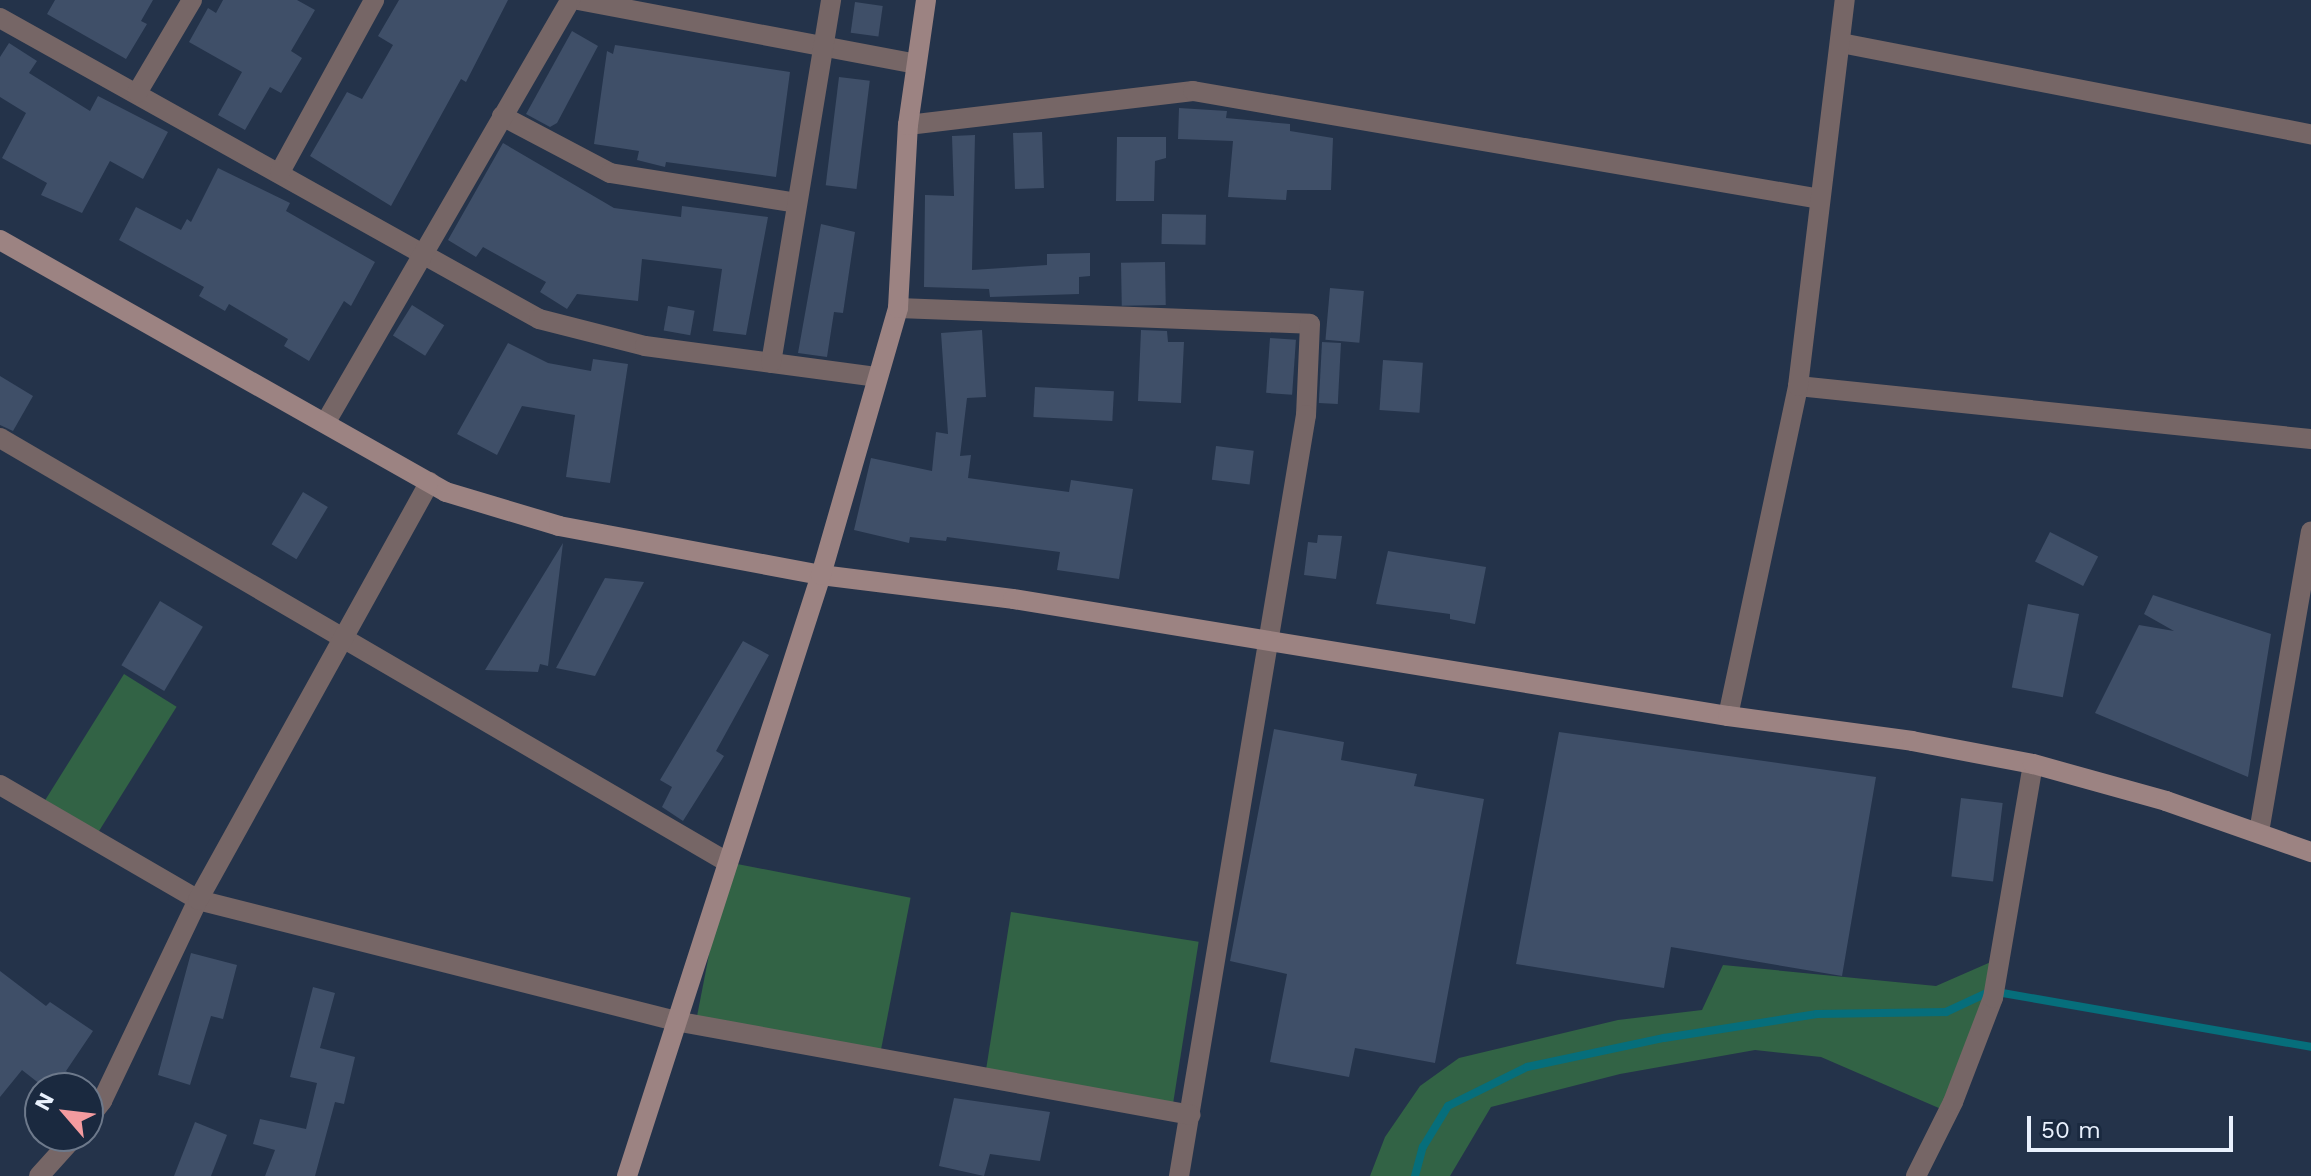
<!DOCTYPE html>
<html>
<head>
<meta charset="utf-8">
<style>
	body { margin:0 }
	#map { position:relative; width:2311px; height:1176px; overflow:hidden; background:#24334a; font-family:"Work Sans",sans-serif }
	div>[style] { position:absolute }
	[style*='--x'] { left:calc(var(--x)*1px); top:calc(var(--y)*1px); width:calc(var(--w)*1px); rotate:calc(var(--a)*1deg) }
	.green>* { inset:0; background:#326345; transform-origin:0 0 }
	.stream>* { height:8px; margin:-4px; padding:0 4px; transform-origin:4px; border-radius:4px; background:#066e7b }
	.building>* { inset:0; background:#3f4f68; transform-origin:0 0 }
	.street>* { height:20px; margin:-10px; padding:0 10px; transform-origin:10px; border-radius:10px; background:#766666 }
	.secondary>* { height:20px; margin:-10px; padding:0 10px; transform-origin:10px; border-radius:10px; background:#9c8382 }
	span { translate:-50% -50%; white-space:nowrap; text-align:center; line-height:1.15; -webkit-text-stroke:6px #1a293f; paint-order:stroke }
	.north { position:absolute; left:24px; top:1072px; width:80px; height:80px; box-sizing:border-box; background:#1a293f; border:2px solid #6d798b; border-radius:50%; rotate:298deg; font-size:22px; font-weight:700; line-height:32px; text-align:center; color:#e9f1fd }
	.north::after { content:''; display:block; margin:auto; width:28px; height:36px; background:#f49b9f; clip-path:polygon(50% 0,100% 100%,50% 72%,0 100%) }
	.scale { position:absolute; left:2027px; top:1116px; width:206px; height:36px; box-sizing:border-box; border:4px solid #e9f1fd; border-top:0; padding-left:10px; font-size:24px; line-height:28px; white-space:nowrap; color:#e9f1fd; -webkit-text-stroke:6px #1a293f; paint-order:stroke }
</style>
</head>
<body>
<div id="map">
	<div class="green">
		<i style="left:124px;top:674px;width:62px;height:159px;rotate:32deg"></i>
		<i style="left:727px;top:862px;width:187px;height:167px;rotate:11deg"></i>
		<i style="left:1011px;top:912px;width:190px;height:167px;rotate:9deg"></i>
		<i style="clip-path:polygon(2000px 958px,1948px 1112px,1821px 1057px,1755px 1050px,1620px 1074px,1491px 1107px,1450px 1176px,1370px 1176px,1385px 1137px,1420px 1086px,1459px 1058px,1618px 1020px,1702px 1010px,1723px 965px,1936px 986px)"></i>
	</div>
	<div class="stream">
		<i style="--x:1415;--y:1176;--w:30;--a:-75"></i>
		<i style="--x:1423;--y:1147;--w:48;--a:-58.6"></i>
		<i style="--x:1448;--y:1106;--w:88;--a:-26.3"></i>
		<i style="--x:1527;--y:1067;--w:140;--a:-12"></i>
		<i style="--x:1664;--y:1038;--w:155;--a:-8.9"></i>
		<i style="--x:1817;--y:1014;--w:129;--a:-0.9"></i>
		<i style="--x:1946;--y:1012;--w:50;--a:-25"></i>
		<i style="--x:1991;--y:991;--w:325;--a:9.9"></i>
	</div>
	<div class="building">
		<i style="clip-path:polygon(55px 0,153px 0,141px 21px,147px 24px,126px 59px,47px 14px)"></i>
		<i style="clip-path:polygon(223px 0,297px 0,315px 10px,291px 51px,302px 58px,281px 93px,270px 87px,245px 130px,218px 115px,242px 72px,189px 42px,208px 8px,216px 13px)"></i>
		<i style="clip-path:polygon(399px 0,508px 0,466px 82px,461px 79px,391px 206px,310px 156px,347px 92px,362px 99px,393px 45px,378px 36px)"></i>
		<i style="left:855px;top:2px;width:28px;height:31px;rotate:8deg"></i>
		<i style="clip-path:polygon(572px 31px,598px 46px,557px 123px,550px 127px,526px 114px)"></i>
		<i style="clip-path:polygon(9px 43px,37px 61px,29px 73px,90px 111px,98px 96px,168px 132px,143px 179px,110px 161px,82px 213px,41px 195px,47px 183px,2px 158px,26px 113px,0 97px,0 57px)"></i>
		<i style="clip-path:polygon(615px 45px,790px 72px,776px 177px,666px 162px,665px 167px,637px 160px,639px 151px,594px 144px,607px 51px,613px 54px)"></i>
		<i style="left:839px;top:77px;width:31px;height:109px;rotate:7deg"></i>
		<i style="clip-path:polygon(1179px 108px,1227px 111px,1226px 118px,1290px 124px,1290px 131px,1333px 138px,1331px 190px,1287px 190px,1286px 200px,1228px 197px,1233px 141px,1178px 139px)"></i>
		<i style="left:1042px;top:132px;width:56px;height:29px;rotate:88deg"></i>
		<i style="clip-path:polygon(975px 135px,972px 270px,1047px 265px,1047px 254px,1090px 253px,1090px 276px,1079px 277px,1079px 294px,990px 297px,989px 289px,924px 287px,925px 195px,954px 196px,952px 136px)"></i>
		<i style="clip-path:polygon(1117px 137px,1166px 137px,1166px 158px,1155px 161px,1154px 201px,1116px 201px)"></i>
		<i style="clip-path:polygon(503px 143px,614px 208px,681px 217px,682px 206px,768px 217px,746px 335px,713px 331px,722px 269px,642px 259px,638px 301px,577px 294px,567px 309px,540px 292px,546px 282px,483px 247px,476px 257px,448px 240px)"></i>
		<i style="clip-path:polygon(218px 168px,290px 203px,286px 211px,375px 262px,351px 306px,344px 301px,309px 361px,284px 346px,288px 339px,229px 304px,225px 311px,199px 296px,204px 287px,119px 240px,136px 207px,181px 230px,187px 219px,191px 222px)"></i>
		<i style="left:1162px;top:214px;width:44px;height:30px;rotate:1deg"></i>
		<i style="clip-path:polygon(821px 224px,855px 232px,843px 313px,834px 312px,827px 357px,798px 353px)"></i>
		<i style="left:1165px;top:262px;width:43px;height:44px;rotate:89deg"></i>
		<i style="left:1330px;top:288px;width:34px;height:52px;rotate:5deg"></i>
		<i style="left:412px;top:305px;width:38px;height:36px;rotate:32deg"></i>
		<i style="left:668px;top:306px;width:27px;height:25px;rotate:10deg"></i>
		<i style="clip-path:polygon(982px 330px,986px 397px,967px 398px,960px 456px,971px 455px,968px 478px,1069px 492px,1071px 480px,1133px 489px,1119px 579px,1057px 570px,1060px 552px,947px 537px,946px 541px,910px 537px,909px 543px,854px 530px,871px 458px,932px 471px,936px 432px,948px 434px,941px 333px)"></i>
		<i style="clip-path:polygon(1141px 330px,1167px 331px,1168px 342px,1184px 342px,1181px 403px,1138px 401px)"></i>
		<i style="left:1270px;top:338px;width:26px;height:55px;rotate:4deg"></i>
		<i style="left:1322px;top:342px;width:19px;height:61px;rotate:3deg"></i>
		<i style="clip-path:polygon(508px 343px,548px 363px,591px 371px,593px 359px,628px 364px,610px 483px,566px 477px,575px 415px,522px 406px,497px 455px,457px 434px)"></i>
		<i style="left:1383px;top:360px;width:40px;height:50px;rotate:4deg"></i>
		<i style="clip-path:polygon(0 376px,33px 396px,13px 431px,0 425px)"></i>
		<i style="left:1035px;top:387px;width:79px;height:30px;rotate:3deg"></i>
		<i style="left:1216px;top:446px;width:38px;height:34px;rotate:7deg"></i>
		<i style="left:303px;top:492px;width:29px;height:61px;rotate:31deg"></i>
		<i style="left:2050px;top:532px;width:54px;height:33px;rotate:27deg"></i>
		<i style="clip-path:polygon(1318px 535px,1342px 536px,1336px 579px,1304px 575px,1308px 542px,1317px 543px)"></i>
		<i style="clip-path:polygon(563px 543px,548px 666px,540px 664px,538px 672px,485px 670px)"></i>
		<i style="clip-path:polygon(1388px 551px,1486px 567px,1475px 624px,1450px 619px,1450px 614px,1376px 604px)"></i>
		<i style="clip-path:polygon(605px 578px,644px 582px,595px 676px,556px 668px)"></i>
		<i style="clip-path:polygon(2153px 595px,2271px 634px,2248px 777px,2095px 713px,2139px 625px,2174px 631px,2144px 614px)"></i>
		<i style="left:160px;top:601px;width:50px;height:75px;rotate:31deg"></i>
		<i style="left:2028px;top:604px;width:52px;height:85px;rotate:11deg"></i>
		<i style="clip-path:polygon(743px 641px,769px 655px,716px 751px,724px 756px,683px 821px,662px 807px,672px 787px,660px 780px)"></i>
		<i style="clip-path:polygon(1274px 729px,1344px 742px,1341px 760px,1417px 774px,1414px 786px,1484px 799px,1435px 1063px,1355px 1048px,1349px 1077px,1270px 1062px,1287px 974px,1230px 961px)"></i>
		<i style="clip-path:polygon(1559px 732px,1876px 777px,1842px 976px,1671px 947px,1664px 988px,1516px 964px)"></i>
		<i style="left:1961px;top:798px;width:42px;height:79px;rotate:7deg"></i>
		<i style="clip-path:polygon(191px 953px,237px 965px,223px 1019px,211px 1016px,190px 1085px,158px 1075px)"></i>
		<i style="clip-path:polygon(0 971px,46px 1006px,50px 1002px,93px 1031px,66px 1071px,89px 1088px,45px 1088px,22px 1070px,0 1097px)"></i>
		<i style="clip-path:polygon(313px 987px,335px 993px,320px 1048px,355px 1057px,344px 1104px,335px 1102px,315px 1176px,265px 1176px,275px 1150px,253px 1144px,260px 1119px,306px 1129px,317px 1083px,290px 1077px)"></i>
		<i style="clip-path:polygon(954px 1098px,1050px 1112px,1040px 1161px,990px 1154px,984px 1176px,939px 1166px)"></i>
		<i style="clip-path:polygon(195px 1122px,227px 1135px,211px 1176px,174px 1176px)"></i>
	</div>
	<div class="street">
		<i style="--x:578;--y:0;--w:344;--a:10.7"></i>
		<i style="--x:0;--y:18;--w:617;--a:29.18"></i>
		<i style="--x:539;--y:319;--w:109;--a:14.3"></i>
		<i style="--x:645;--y:346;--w:233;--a:7.6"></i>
		<i style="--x:1841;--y:43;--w:479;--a:11"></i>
		<i style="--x:137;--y:93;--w:108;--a:-59.4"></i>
		<i style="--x:502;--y:116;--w:122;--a:27.8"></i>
		<i style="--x:610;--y:173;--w:189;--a:9.1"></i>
		<i style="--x:908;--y:125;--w:287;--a:-6.8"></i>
		<i style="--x:1193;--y:91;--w:636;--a:9.77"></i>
		<i style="--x:280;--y:172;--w:196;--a:-61.3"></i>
		<i style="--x:898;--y:308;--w:412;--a:2.2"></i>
		<i style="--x:1310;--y:324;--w:91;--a:92.5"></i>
		<i style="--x:1306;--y:415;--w:772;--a:99.47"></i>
		<i style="--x:771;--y:363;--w:368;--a:-80.6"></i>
		<i style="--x:1798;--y:386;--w:516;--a:5.9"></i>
		<i style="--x:327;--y:420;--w:485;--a:-59.9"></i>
		<i style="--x:0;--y:438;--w:842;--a:30.25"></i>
		<i style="--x:1728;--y:716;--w:337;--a:-78"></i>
		<i style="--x:1798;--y:386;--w:389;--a:-83.1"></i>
		<i style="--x:0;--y:785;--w:229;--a:30.1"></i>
		<i style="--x:198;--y:900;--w:492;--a:14.2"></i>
		<i style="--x:675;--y:1021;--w:524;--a:10.32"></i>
		<i style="--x:2259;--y:832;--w:305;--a:-80.2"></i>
		<i style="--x:88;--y:1119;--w:23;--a:-52"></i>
		<i style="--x:102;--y:1101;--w:223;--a:-64.5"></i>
		<i style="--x:198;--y:900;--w:478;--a:-61"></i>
		<i style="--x:39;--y:1176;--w:54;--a:-48"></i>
		<i style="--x:1916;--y:1176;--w:83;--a:-63.4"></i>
		<i style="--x:1953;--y:1102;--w:111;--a:-69"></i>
		<i style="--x:1993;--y:998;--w:237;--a:-80.3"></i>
	</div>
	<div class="secondary">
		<i style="--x:0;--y:240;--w:512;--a:29.47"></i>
		<i style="--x:446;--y:492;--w:118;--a:16.7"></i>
		<i style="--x:559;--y:526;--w:267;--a:10.6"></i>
		<i style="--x:821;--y:575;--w:193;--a:7.1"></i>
		<i style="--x:1013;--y:599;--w:725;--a:9.29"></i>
		<i style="--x:1728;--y:716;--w:186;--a:7.7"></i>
		<i style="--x:1912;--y:741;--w:123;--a:10.8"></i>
		<i style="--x:2033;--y:764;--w:138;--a:15.5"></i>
		<i style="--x:2166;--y:801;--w:154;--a:19.4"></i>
		<i style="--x:627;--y:1176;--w:632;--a:-72.11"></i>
		<i style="--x:821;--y:575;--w:278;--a:-73.9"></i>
		<i style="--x:898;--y:308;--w:183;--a:-86.9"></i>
		<i style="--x:908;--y:125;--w:126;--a:-81.8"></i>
	</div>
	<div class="north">N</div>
	<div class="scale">50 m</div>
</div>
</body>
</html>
